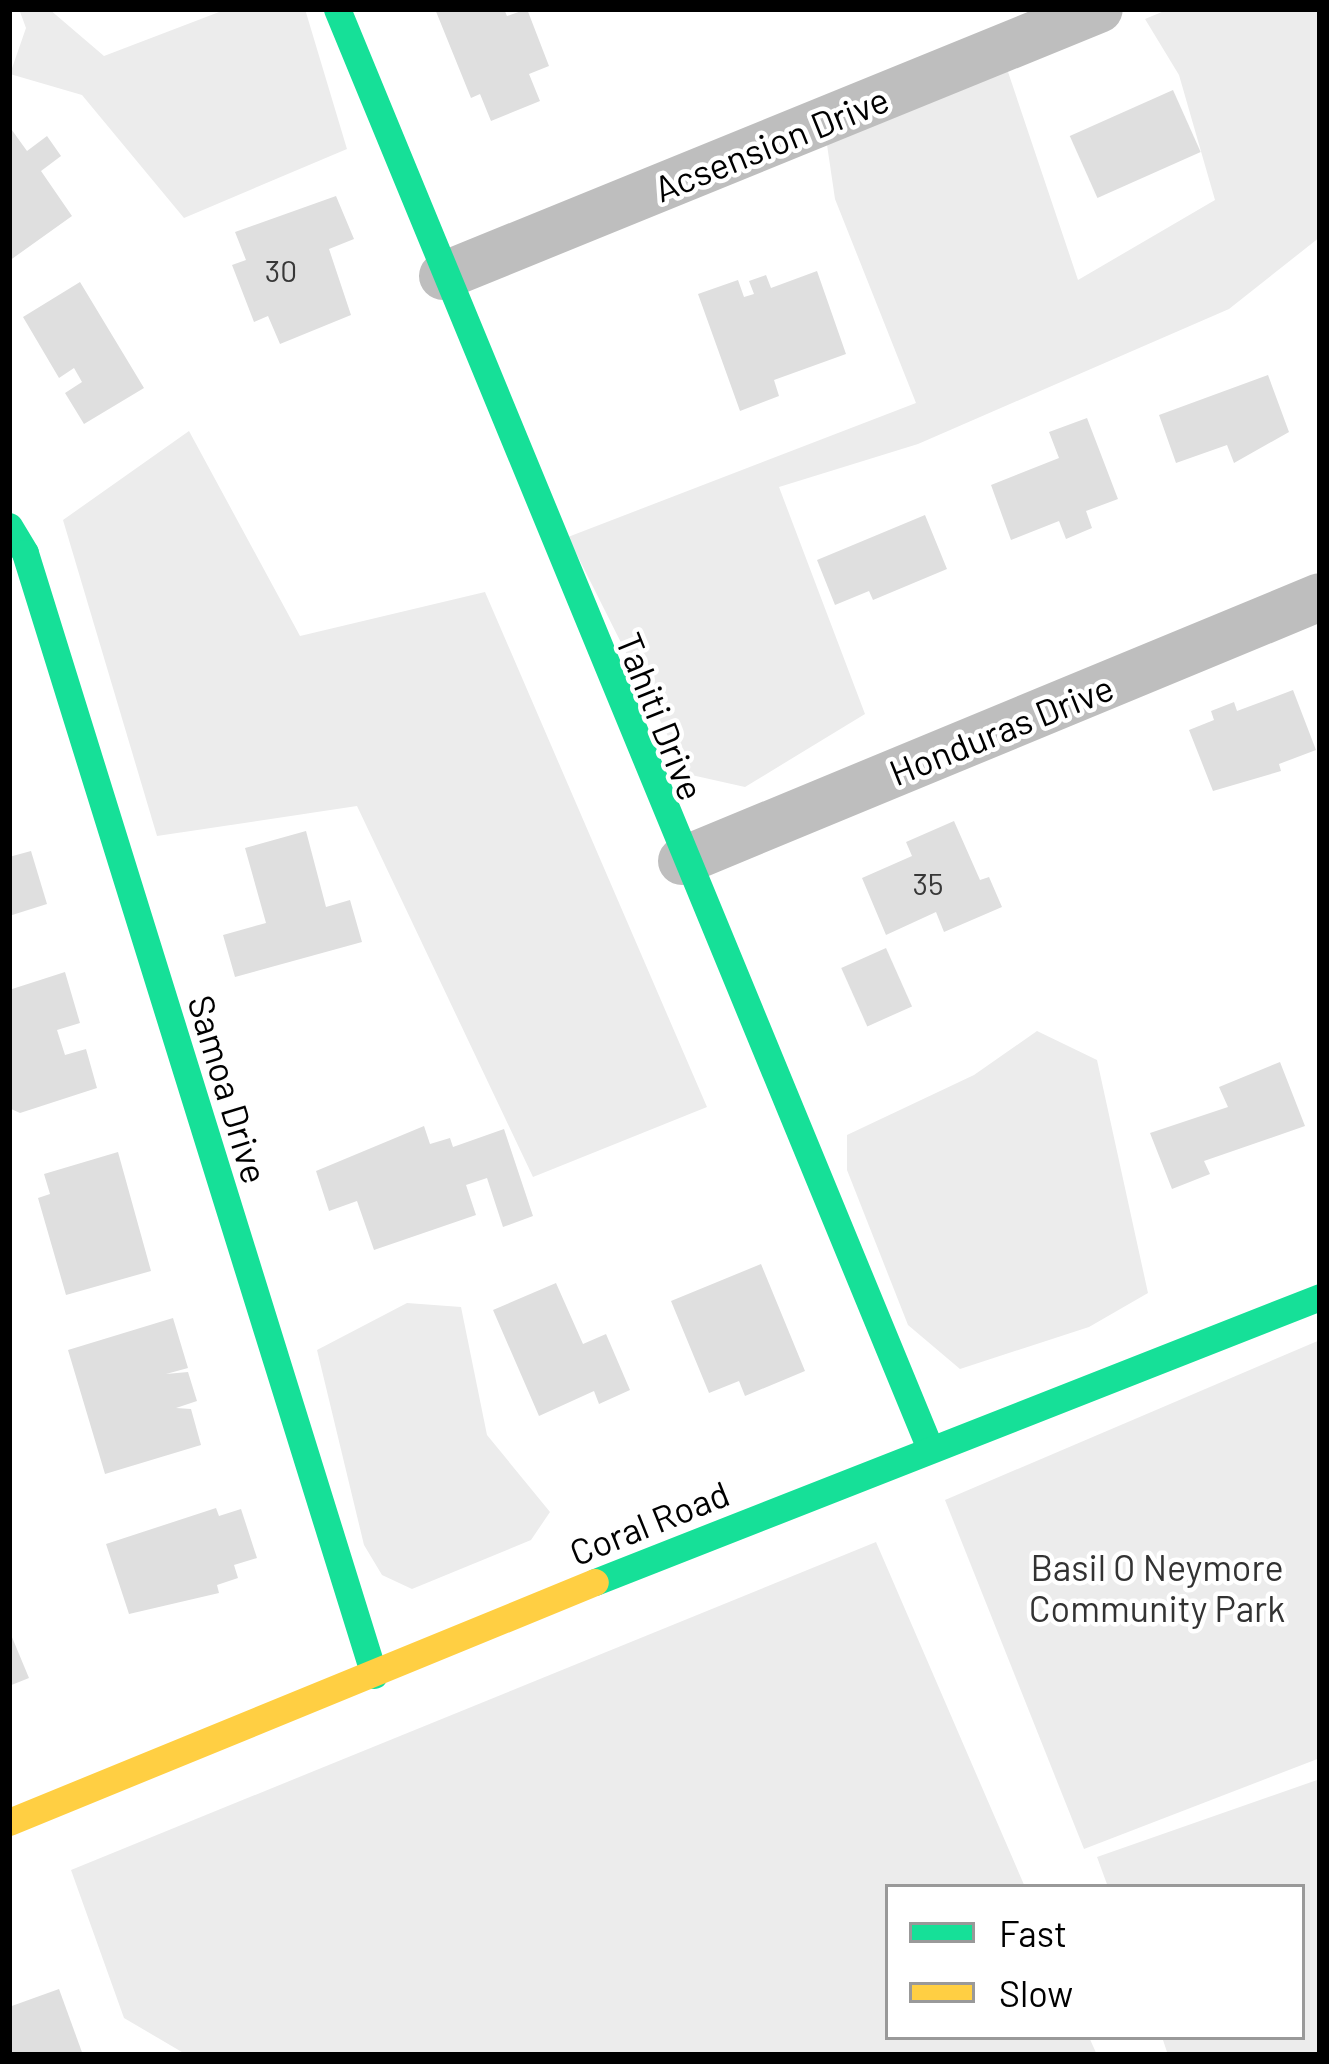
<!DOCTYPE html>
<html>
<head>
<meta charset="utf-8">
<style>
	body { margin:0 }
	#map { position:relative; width:1329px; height:2064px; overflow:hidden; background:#fff; font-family:Barlow,sans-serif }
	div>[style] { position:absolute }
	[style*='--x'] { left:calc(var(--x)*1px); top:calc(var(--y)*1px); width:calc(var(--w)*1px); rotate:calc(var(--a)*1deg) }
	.green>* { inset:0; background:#ececec }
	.building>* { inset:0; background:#dfdfdf; transform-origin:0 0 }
	.street>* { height:48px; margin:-24px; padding:0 24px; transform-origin:24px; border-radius:24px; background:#bebebe }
	.fast>* { height:27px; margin:-13.5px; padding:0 13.5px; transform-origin:13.5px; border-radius:13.5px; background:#16e098 }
	.slow>* { height:27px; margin:-13.5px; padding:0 13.5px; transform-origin:13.5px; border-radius:13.5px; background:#ffcf43 }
	span { translate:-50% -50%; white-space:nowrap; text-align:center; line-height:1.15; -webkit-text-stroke:9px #fff; paint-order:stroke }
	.number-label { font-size:30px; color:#383838 }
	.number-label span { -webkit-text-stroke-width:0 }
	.street-label { font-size:36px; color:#000 }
	.park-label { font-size:36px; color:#333 }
	.frame { position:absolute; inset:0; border:12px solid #000; pointer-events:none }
	.legend { position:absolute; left:885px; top:1884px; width:420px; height:156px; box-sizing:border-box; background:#fff; border:3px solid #999; margin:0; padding:15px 21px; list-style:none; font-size:36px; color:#000 }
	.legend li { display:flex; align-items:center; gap:24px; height:60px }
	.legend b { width:60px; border:3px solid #999 }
</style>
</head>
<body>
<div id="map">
	<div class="green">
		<i style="clip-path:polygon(19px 9px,49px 9px,104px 56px,227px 9px,305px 9px,347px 149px,184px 218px,82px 95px,10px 74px,26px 28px)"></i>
		<i style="clip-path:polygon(1169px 9px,1320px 9px,1320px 237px,1229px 309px,918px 444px,779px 487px,865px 714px,745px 787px,687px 774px,568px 537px,916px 403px,835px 199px,826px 138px,1004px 60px,1078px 280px,1215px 200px,1179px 75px,1145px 19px)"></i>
		<i style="clip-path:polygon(189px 431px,300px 636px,485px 592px,707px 1107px,533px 1177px,357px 806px,157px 836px,63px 520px)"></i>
		<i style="clip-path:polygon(1037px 1031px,1097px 1060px,1148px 1293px,1089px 1327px,960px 1369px,908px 1325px,847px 1170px,847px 1135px,974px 1075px)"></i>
		<i style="clip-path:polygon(407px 1303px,461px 1307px,487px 1435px,550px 1512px,531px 1540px,412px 1589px,382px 1575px,364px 1545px,317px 1350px)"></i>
		<i style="clip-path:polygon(1320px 1340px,1320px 1758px,1084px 1849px,945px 1500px)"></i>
		<i style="clip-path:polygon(876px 1542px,1025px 1887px,888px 1887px,888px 2037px,1089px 2037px,1097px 2055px,187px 2055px,124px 2018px,71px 1870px)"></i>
		<i style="clip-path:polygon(1320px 1779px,1320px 2055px,1168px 2055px,1162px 2037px,1302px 2037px,1302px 1887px,1108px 1887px,1097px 1857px)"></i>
	</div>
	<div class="building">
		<i style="clip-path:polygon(435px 9px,504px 9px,507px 16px,527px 9px,549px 66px,529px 74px,540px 101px,491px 121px,480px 94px,471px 98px)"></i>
		<i style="left:1173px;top:90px;width:68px;height:113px;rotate:66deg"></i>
		<i style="clip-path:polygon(9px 126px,27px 151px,47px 136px,61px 156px,41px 171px,72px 216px,9px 261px)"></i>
		<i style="clip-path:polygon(336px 196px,354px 239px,329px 249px,351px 315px,280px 344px,268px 316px,254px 322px,232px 265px,246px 260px,235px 232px)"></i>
		<i style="clip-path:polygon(817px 271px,846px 354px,774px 380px,779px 396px,740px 411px,698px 294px,738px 280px,744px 297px,754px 294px,749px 281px,766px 275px,771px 288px)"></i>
		<i style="clip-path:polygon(80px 282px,144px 388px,84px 424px,65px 393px,82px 382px,74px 368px,59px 378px,23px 317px)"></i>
		<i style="clip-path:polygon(1268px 375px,1289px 432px,1234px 463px,1227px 445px,1176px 463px,1159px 415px)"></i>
		<i style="clip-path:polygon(1087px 418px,1118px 499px,1086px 511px,1092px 528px,1066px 539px,1059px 521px,1011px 540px,991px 485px,1059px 458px,1049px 432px)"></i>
		<i style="clip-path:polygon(925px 515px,947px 569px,873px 600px,869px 591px,835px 605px,817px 560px)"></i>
		<i style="clip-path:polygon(1293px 690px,1316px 750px,1279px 764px,1281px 771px,1213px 791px,1189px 730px,1214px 720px,1211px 711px,1234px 702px,1237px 711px)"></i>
		<i style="clip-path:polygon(954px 821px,980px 880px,989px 877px,1002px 907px,944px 932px,936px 912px,886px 935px,862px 878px,912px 856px,906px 842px)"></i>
		<i style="clip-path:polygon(306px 831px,326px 907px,350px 900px,362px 942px,235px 977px,223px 935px,266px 923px,245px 848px)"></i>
		<i style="clip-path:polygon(31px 851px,47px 904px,9px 916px,9px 857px)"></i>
		<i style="left:886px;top:948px;width:64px;height:49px;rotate:66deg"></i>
		<i style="clip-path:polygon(65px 972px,80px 1023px,57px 1030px,65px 1055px,86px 1049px,97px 1088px,20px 1113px,9px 1108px,9px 990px)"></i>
		<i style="clip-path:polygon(1280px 1062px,1305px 1126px,1204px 1161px,1210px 1174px,1172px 1189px,1150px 1133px,1228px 1107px,1219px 1087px)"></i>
		<i style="clip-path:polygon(424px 1126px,430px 1144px,450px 1138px,453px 1147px,504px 1129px,533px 1216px,503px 1227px,487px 1178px,466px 1185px,476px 1215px,374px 1250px,357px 1201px,329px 1211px,316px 1171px)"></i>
		<i style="clip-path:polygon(118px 1152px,151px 1271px,66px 1295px,38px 1198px,50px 1194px,44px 1174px)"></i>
		<i style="clip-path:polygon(761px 1264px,805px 1371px,745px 1396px,739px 1381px,709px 1393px,671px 1301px)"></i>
		<i style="clip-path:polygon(556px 1283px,583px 1344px,606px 1334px,630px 1390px,599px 1404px,594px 1391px,539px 1416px,493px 1310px)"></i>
		<i style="clip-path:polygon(173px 1318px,188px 1368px,166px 1374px,188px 1372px,197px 1401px,176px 1408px,191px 1409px,201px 1445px,105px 1474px,68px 1350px)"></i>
		<i style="clip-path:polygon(216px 1508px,219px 1516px,241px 1509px,257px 1558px,234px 1565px,238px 1578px,217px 1585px,219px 1593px,129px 1614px,106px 1544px)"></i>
		<i style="clip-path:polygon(9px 1630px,29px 1678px,9px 1686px)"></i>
		<i style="clip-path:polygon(59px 1989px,83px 2055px,9px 2055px,9px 2007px)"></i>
	</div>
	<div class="street">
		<i style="--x:443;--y:276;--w:708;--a:-22.15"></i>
		<i style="--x:682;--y:861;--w:690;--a:-22.48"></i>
	</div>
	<div class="fast">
		<i style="--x:337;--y:9;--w:1554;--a:67.61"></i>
		<i style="--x:9;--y:526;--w:31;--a:59"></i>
		<i style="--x:25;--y:553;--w:1175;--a:72.72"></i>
		<i style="--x:595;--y:1582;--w:779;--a:-21.46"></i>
	</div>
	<div class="slow">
		<i style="--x:9;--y:1822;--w:633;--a:-22.27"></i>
	</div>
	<div class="number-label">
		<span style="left:281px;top:270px">30</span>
		<span style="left:928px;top:883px">35</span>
	</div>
	<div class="street-label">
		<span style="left:771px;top:143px;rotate:-22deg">Acsension Drive</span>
		<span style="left:661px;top:716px;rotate:68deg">Tahiti Drive</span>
		<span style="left:1001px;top:729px;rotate:-22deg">Honduras Drive</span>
		<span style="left:229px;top:1089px;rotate:73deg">Samoa Drive</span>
		<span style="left:649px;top:1522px;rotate:-22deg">Coral Road</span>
	</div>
	<div class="park-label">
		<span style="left:1157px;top:1587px">Basil O Neymore<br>Community Park</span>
	</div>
	<div class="frame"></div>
	<ul class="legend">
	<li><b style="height:15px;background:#16e098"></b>Fast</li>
	<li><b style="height:15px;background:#ffcf43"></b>Slow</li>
	</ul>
</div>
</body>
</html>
